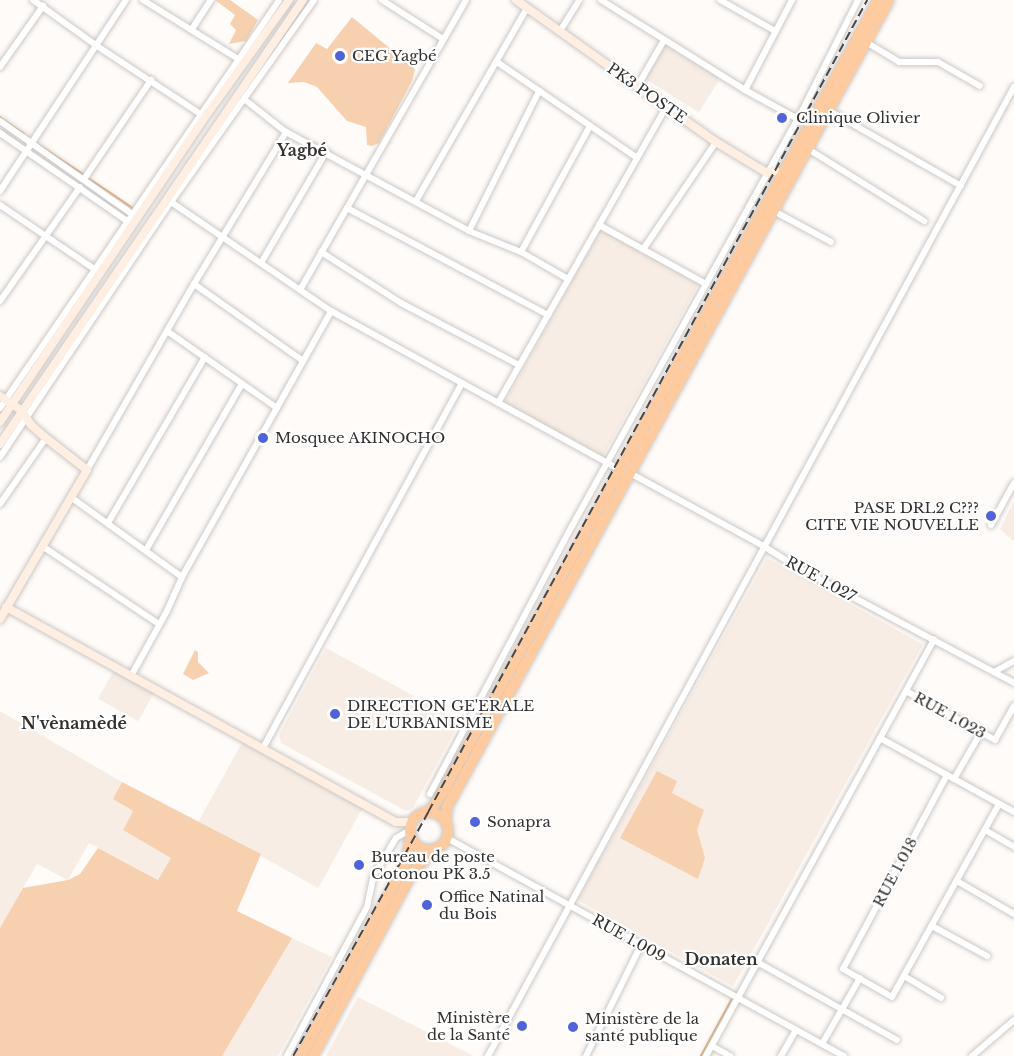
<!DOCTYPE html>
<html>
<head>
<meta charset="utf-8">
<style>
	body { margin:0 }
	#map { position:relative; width:1014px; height:1056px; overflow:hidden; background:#fffbf8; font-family:"Libre Baskerville",serif }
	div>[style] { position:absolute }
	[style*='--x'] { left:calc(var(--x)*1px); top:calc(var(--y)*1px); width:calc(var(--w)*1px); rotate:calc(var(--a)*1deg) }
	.built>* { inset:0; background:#f7ede5; transform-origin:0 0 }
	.green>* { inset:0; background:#f7d0af }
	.stream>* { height:1.5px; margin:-0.75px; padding:0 0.75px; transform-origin:0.75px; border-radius:0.75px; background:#e09750 }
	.roads { filter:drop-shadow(0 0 2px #ccc8c5) drop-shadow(0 0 2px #ccc8c5) }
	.street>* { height:6px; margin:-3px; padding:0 3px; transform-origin:3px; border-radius:3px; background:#fff }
	.secondary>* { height:8px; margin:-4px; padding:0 4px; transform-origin:4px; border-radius:4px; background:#feefe2 }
	.highway>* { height:10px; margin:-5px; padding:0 5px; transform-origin:5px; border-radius:5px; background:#fdcb9f }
	.highway>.ring { margin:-5px; padding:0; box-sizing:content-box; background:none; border:10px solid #fdcb9f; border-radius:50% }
	.rail>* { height:1.5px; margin-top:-0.75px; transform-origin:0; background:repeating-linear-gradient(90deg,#4a4746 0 9px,transparent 0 13.5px) }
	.dots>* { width:16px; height:16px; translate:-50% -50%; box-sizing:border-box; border:3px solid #fff; border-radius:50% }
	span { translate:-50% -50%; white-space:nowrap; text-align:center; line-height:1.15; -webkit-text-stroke:4.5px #fff; paint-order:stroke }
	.poi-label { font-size:15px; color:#343231 }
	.left { translate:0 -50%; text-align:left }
	.right { translate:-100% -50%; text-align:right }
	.street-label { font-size:15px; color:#343231 }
	.neighbourhood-label { font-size:16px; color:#343231; font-weight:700 }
</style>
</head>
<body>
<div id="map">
	<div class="built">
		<i style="left:665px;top:44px;width:65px;height:40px;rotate:32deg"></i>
		<i style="left:601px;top:229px;width:112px;height:201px;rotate:29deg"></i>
		<i style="clip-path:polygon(1014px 501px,1014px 542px,1000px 529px)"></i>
		<i style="left:767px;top:558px;width:178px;height:391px;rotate:29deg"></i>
		<i style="clip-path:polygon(326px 648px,460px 721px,413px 808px,406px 811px,281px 743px,279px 735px)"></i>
		<i style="left:114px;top:670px;width:46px;height:33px;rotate:29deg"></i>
		<i style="clip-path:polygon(0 711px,122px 782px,113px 799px,133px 811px,123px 830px,172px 857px,159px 880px,89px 843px,68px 880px,37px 864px,0 928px)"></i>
		<i style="left:243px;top:741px;width:137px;height:92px;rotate:29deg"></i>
		<i style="clip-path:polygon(273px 929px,332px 957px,278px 1056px,205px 1056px)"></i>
		<i style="clip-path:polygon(358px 997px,474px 1056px,326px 1056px)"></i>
	</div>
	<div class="green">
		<i style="clip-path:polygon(215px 0,230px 0,258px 20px,246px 41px,229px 44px,236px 30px,230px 24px,235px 15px)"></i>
		<i style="clip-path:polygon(352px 17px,415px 69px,412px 81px,379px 143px,372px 146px,367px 145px,366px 127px,347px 121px,317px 87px,304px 82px,288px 83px,316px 43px,327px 49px)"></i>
		<i style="clip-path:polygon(195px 650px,198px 652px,198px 662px,209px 673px,193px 680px,183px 674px)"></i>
		<i style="clip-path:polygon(657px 771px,677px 781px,672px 793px,704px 810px,697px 830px,705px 858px,698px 879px,620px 838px)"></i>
		<i style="clip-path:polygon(122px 782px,261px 854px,237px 911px,292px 938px,222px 1056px,0 1056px,0 928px,23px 888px,68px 880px,80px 874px,98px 848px,158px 880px,171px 858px,123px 830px,133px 811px,113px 799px)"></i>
	</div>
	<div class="stream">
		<i style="--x:0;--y:117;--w:29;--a:35"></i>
		<i style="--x:39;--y:145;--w:53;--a:33.4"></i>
		<i style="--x:87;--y:177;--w:55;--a:34"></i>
		<i style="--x:701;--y:1056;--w:65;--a:-61.5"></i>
	</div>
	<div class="roads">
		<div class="street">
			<i style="--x:33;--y:0;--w:79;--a:35.7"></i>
			<i style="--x:97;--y:46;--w:122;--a:33.3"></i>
			<i style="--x:143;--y:0;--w:112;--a:31.8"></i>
			<i style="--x:382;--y:0;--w:72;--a:32.6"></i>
			<i style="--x:601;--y:0;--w:170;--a:32"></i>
			<i style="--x:745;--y:90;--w:60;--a:28.7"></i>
			<i style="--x:720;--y:0;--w:63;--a:29.4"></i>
			<i style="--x:192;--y:29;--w:35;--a:-57"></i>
			<i style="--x:560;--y:31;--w:36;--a:-58"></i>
			<i style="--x:866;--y:42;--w:39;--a:31"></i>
			<i style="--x:899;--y:62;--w:39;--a:0"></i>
			<i style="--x:938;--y:62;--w:48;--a:29.7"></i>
			<i style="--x:497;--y:62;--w:170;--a:34.4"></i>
			<i style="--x:0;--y:67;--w:75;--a:-54.8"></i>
			<i style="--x:637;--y:87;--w:54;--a:-60.1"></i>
			<i style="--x:745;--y:90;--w:102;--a:-62.4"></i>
			<i style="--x:244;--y:99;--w:53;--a:38.2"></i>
			<i style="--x:286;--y:132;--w:208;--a:28.4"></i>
			<i style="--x:469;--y:231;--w:56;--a:22"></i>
			<i style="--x:521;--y:252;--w:54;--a:29.9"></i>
			<i style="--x:828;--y:110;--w:153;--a:29.7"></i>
			<i style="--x:0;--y:121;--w:161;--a:35.2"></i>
			<i style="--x:0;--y:133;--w:155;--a:34.7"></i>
			<i style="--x:808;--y:149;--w:137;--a:31.8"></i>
			<i style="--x:84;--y:179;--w:120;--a:-55.9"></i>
			<i style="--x:0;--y:191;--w:229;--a:-56.6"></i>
			<i style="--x:416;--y:201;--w:223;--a:-60.1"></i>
			<i style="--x:171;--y:202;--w:194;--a:34.3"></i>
			<i style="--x:331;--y:311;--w:330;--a:28.8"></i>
			<i style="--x:0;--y:205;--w:114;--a:34.2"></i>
			<i style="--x:347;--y:208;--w:228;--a:28"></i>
			<i style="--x:772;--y:210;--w:67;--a:28.5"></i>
			<i style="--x:599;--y:225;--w:122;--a:28.9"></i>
			<i style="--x:469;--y:231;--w:157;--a:-63.4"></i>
			<i style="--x:644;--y:248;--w:128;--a:-55.8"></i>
			<i style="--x:321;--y:252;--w:95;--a:32.5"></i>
			<i style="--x:401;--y:303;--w:133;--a:27.7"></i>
			<i style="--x:521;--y:252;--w:144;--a:-61.3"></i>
			<i style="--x:261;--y:263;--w:129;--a:-59.6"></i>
			<i style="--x:194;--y:284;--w:133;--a:35.2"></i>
			<i style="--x:300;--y:290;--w:334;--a:-60.2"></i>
			<i style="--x:0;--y:301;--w:139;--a:-54.9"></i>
			<i style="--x:167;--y:331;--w:134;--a:35"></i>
			<i style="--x:498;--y:403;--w:340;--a:-60.4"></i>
			<i style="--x:0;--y:408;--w:494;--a:-55.6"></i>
			<i style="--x:0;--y:457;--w:307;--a:-56.2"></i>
			<i style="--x:171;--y:202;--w:247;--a:-54.7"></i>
			<i style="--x:87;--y:470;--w:215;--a:-60.1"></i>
			<i style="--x:194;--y:284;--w:178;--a:-58.8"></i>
			<i style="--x:630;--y:473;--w:154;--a:28.7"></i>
			<i style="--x:765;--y:547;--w:41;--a:32.2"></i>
			<i style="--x:800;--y:569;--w:242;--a:28"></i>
			<i style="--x:72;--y:498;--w:135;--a:35.7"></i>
			<i style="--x:0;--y:504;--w:80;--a:-55.1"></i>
			<i style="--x:108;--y:523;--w:192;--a:-59.7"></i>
			<i style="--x:991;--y:525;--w:48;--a:-61.3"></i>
			<i style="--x:42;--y:546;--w:141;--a:33.7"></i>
			<i style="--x:146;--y:550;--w:192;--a:-60"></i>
			<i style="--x:994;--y:672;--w:23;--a:-29"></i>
			<i style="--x:131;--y:676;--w:74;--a:-61"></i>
			<i style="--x:167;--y:611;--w:37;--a:-66"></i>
			<i style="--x:182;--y:577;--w:305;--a:-60.7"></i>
			<i style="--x:906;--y:691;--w:102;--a:28.8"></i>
			<i style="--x:995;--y:740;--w:39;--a:-61"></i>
			<i style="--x:880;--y:738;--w:153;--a:28.9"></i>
			<i style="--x:263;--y:748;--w:416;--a:-61.4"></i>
			<i style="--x:947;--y:775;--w:220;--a:118.2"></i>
			<i style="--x:843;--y:969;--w:56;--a:29.7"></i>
			<i style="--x:892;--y:997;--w:221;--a:-61"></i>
			<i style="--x:954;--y:779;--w:54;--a:-60.1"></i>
			<i style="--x:430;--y:794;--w:303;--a:-62.1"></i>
			<i style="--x:572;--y:526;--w:466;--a:-61"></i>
			<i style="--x:798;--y:119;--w:133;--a:-63.2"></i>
			<i style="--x:985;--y:830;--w:34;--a:30"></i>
			<i style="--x:447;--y:838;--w:453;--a:28.8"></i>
			<i style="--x:957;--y:881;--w:66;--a:30.1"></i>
			<i style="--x:932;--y:926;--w:63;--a:28.6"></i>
			<i style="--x:757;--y:962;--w:160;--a:29.1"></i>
			<i style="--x:904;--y:976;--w:43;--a:30.7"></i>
			<i style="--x:822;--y:1044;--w:76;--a:-60.1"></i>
			<i style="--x:712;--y:1046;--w:21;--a:29"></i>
			<i style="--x:287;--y:1056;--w:169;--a:-61.8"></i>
			<i style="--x:367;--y:907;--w:33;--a:-78"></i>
			<i style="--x:374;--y:875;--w:43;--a:-59.3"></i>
			<i style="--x:396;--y:838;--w:16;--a:-30"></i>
			<i style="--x:488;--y:1056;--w:1103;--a:-61.51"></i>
			<i style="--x:586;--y:1056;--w:124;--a:-63.6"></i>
			<i style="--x:706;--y:1056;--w:475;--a:-61.3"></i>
			<i style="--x:781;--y:1056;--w:30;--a:-60"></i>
			<i style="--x:972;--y:1056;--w:55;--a:-40.6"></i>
		</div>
		<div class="secondary">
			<i style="--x:516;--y:0;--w:245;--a:35.4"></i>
			<i style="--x:716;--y:142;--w:60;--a:31.3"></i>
			<i style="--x:767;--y:173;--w:8;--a:-23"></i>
			<i style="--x:774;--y:170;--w:9;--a:32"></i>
			<i style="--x:0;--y:396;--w:27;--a:34"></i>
			<i style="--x:22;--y:411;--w:17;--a:57"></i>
			<i style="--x:31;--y:425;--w:20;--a:41"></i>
			<i style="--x:46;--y:438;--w:52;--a:38"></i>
			<i style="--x:87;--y:470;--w:173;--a:120.3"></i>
			<i style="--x:0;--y:422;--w:372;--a:-56.1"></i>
			<i style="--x:208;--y:113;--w:139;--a:-54.4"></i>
			<i style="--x:0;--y:444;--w:538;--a:-55.69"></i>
			<i style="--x:6;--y:607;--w:445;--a:28.9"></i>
			<i style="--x:396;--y:822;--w:16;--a:0"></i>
		</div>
		<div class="highway">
			<i style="--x:429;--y:812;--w:22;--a:-54"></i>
			<i style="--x:442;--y:794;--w:906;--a:-61.23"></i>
			<i class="ring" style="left:410px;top:812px;width:28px;height:28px"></i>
			<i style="--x:446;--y:822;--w:15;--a:-86"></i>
			<i style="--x:447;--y:807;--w:10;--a:-61"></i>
			<i style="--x:452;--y:798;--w:910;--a:-61.29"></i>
			<i style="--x:301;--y:1056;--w:220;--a:-61.5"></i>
			<i style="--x:406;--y:863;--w:29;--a:-80"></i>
			<i style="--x:313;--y:1056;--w:208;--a:-61.6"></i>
			<i style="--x:412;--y:873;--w:33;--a:-47"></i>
		</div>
	</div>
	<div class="rail">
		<i style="--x:293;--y:1056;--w:279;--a:-61"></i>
		<i style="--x:428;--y:812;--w:923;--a:-61.6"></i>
	</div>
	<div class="dots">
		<i style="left:340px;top:56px;background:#5163d9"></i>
		<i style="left:782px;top:118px;background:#5163d9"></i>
		<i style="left:263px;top:438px;background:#5163d9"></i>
		<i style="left:991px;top:516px;background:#5163d9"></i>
		<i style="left:335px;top:714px;background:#5163d9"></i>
		<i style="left:475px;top:822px;background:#5163d9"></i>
		<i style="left:359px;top:865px;background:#5163d9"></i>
		<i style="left:427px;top:905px;background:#5163d9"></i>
		<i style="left:522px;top:1026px;background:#5163d9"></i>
		<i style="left:573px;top:1027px;background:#5163d9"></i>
	</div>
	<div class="poi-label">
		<span class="left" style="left:352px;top:56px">CEG Yagbé</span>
		<span class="left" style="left:796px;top:118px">Clinique Olivier</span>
		<span class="left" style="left:275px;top:438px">Mosquee AKINOCHO</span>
		<span class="right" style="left:979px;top:516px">PASE DRL2 C???<br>CITE VIE NOUVELLE</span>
		<span class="left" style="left:347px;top:714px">DIRECTION GE'ERALE<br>DE L'URBANISME</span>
		<span class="left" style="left:487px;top:822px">Sonapra</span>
		<span class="left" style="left:371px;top:865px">Bureau de poste<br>Cotonou PK 3.5</span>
		<span class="left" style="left:439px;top:905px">Office Natinal<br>du Bois</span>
		<span class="right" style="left:510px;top:1026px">Ministère<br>de la Santé</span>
		<span class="left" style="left:585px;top:1027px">Ministère de la<br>santé publique</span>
	</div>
	<div class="street-label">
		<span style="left:647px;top:93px;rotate:35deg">PK3 POSTE</span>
		<span style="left:821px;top:579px;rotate:29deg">RUE 1.027</span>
		<span style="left:950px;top:715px;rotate:29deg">RUE 1.023</span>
		<span style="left:895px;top:872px;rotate:-62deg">RUE 1.018</span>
		<span style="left:629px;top:938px;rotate:29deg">RUE 1.009</span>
	</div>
	<div class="neighbourhood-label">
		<span style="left:302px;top:150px">Yagbé</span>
		<span style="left:74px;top:723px">N'vènamèdé</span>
		<span style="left:721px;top:959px">Donaten</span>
	</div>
</div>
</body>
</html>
